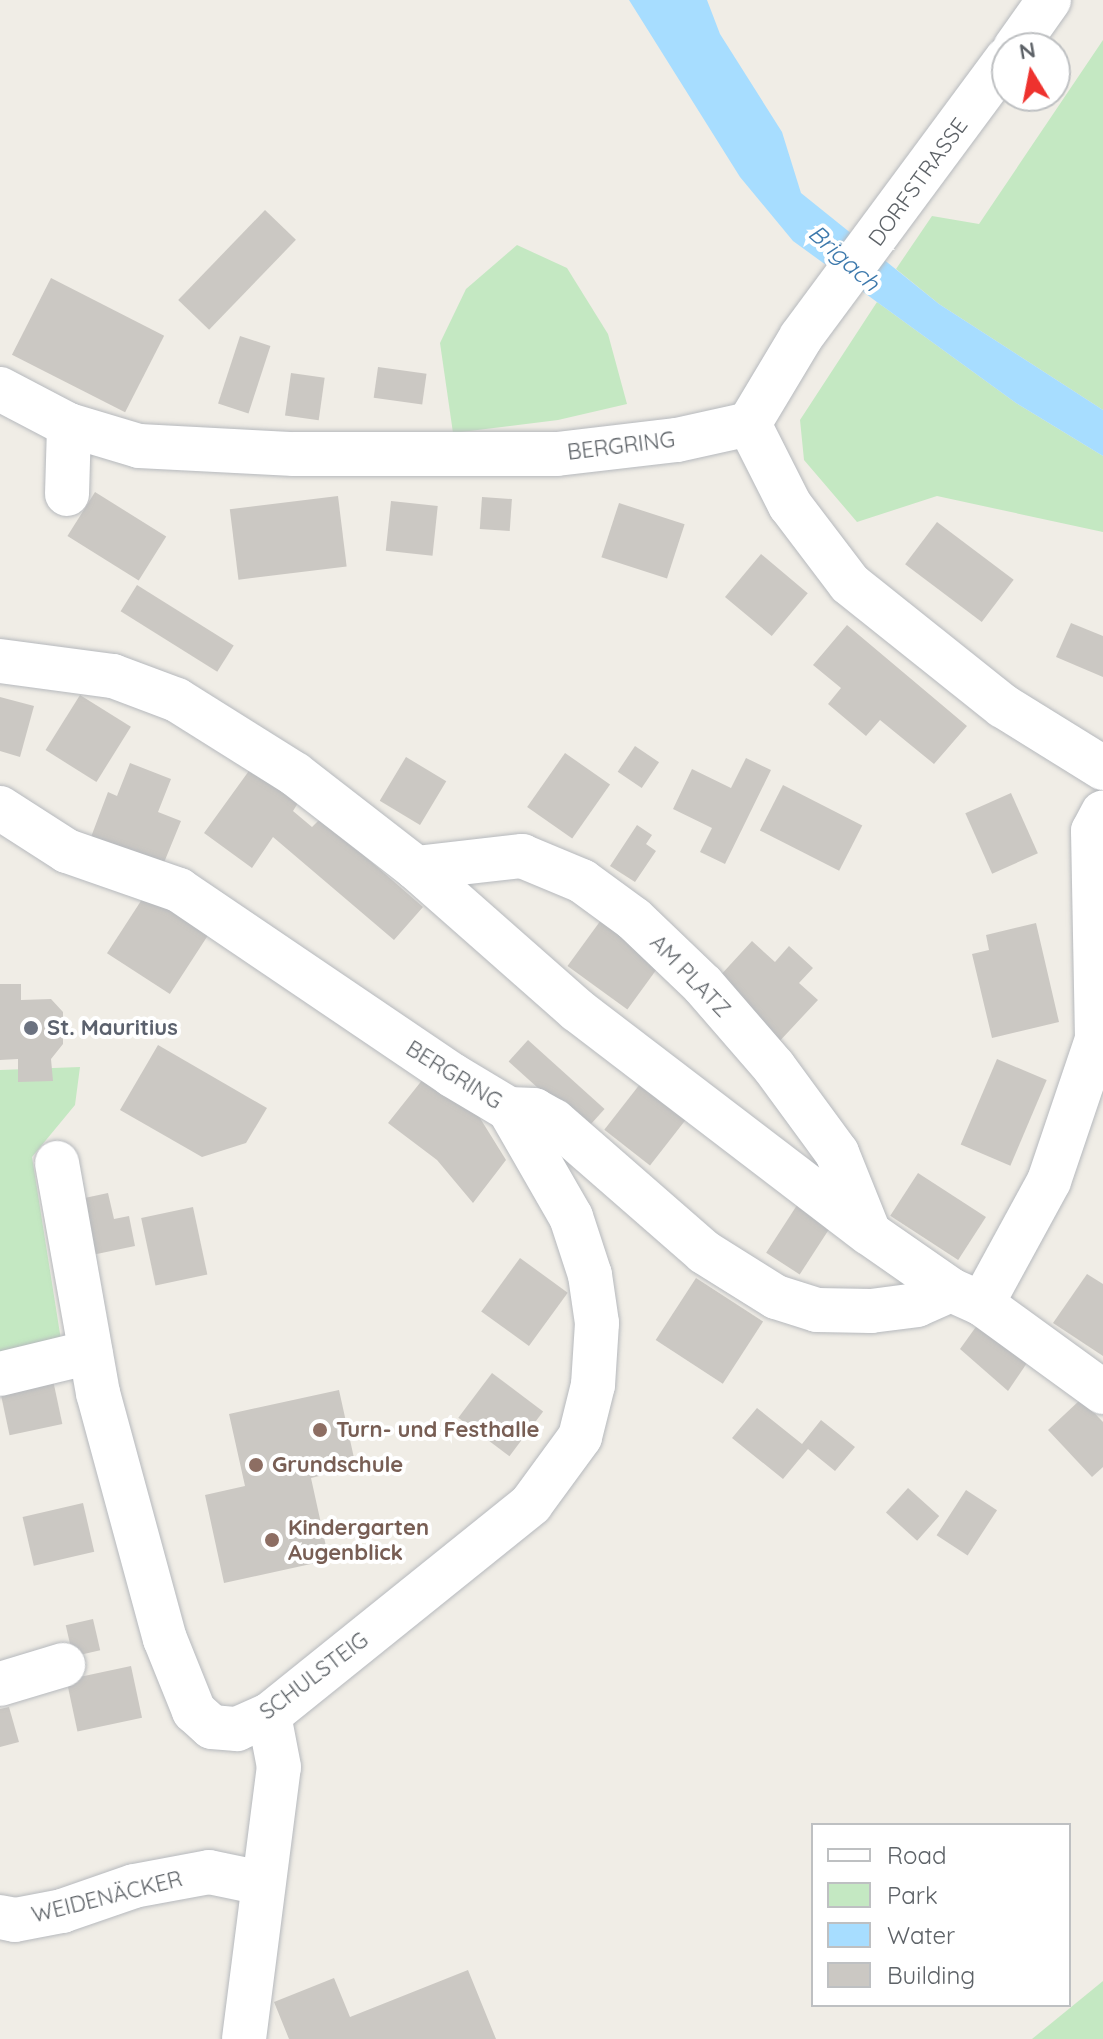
<!DOCTYPE html>
<html>
<head>
<meta charset="utf-8">
<style>
	body { margin:0 }
	#map { position:relative; width:1103px; height:2039px; overflow:hidden; background:#f0ede6; font-family:Quicksand,sans-serif }
	div>[style] { position:absolute }
	[style*='--x'] { left:calc(var(--x)*1px); top:calc(var(--y)*1px); width:calc(var(--w)*1px); rotate:calc(var(--a)*1deg) }
	.green>* { inset:0; background:#c4e8c2 }
	.water>* { inset:0; background:#a7ddff }
	.building>* { inset:0; background:#cbc8c3; transform-origin:0 0 }
	.roads { filter:drop-shadow(0 0 2px #b6b9bd) drop-shadow(0 0 2px #b6b9bd) }
	.minor>* { height:44px; margin:-22px; padding:0 22px; transform-origin:22px; border-radius:22px; background:#fff }
	.dots>* { width:22px; height:22px; translate:-50% -50%; box-sizing:border-box; border:4px solid #fff; border-radius:50% }
	span { translate:-50% -50%; white-space:nowrap; text-align:center; line-height:1.15; -webkit-text-stroke:8px #fff; paint-order:stroke }
	.street-label { font-size:22px; color:#5d6267 }
	.worship-label { font-size:22px; color:#5b616d; font-weight:700 }
	.left { translate:0 -50%; text-align:left }
	.education-label { font-size:22px; color:#785e54; font-weight:700 }
	.water-label { font-size:24px; color:#3d79ac; font-style:italic }
	.legend { position:absolute; left:811px; top:1823px; width:260px; height:184px; box-sizing:border-box; background:#fff; border:2px solid #bec0c2; margin:0; padding:10px 14px; list-style:none; font-size:24px; color:#5d6267 }
	.legend li { display:flex; align-items:center; gap:16px; height:40px }
	.legend b { width:40px; border:2px solid #bec0c2 }
	.north { position:absolute; left:991px; top:32px; width:80px; height:80px; box-sizing:border-box; background:#fff; border:2px solid #bec0c2; border-radius:50%; rotate:350deg; font-size:22px; font-weight:700; line-height:32px; text-align:center; color:#5d6267 }
	.north::after { content:''; display:block; margin:auto; width:28px; height:36px; background:#ee322e; clip-path:polygon(50% 0,100% 100%,50% 72%,0 100%) }
</style>
</head>
<body>
<div id="map">
	<div class="green">
		<i style="clip-path:polygon(1103px 40px,1103px 410px,939px 304px,896px 269px,932px 216px,979px 224px)"></i>
		<i style="clip-path:polygon(517px 245px,567px 268px,608px 334px,627px 404px,558px 420px,453px 433px,440px 343px,466px 289px)"></i>
		<i style="clip-path:polygon(877px 302px,1016px 403px,1103px 456px,1103px 532px,937px 496px,857px 522px,804px 460px,800px 420px)"></i>
		<i style="clip-path:polygon(80px 1067px,75px 1105px,32px 1157px,61px 1340px,0 1352px,0 1070px)"></i>
		<i style="clip-path:polygon(1103px 1981px,1103px 2039px,1032px 2039px)"></i>
	</div>
	<div class="water">
		<i style="clip-path:polygon(629px 0,707px 0,720px 34px,782px 132px,801px 193px,939px 304px,1103px 410px,1103px 456px,1016px 403px,793px 241px,740px 177px)"></i>
	</div>
	<div class="building">
		<i style="left:265px;top:210px;width:43px;height:125px;rotate:44deg"></i>
		<i style="left:51px;top:278px;width:127px;height:86px;rotate:27deg"></i>
		<i style="left:240px;top:336px;width:32px;height:71px;rotate:18deg"></i>
		<i style="left:378px;top:367px;width:49px;height:31px;rotate:8deg"></i>
		<i style="left:291px;top:373px;width:34px;height:43px;rotate:8deg"></i>
		<i style="left:95px;top:492px;width:84px;height:52px;rotate:32deg"></i>
		<i style="left:338px;top:496px;width:71px;height:109px;rotate:83deg"></i>
		<i style="left:482px;top:497px;width:30px;height:32px;rotate:4deg"></i>
		<i style="left:391px;top:501px;width:47px;height:50px;rotate:6deg"></i>
		<i style="left:619px;top:503px;width:69px;height:57px;rotate:18deg"></i>
		<i style="left:937px;top:522px;width:96px;height:53px;rotate:37deg"></i>
		<i style="left:761px;top:554px;width:61px;height:56px;rotate:40deg"></i>
		<i style="left:137px;top:585px;width:114px;height:31px;rotate:32deg"></i>
		<i style="clip-path:polygon(1071px 623px,1103px 636px,1103px 677px,1056px 657px)"></i>
		<i style="clip-path:polygon(847px 625px,967px 726px,934px 764px,880px 720px,866px 736px,828px 704px,841px 688px,813px 665px)"></i>
		<i style="left:80px;top:695px;width:60px;height:65px;rotate:32deg"></i>
		<i style="clip-path:polygon(0 697px,34px 706px,20px 757px,0 751px)"></i>
		<i style="left:635px;top:746px;width:29px;height:31px;rotate:34deg"></i>
		<i style="left:565px;top:753px;width:55px;height:66px;rotate:35deg"></i>
		<i style="left:406px;top:757px;width:47px;height:51px;rotate:31deg"></i>
		<i style="clip-path:polygon(746px 758px,771px 770px,725px 864px,700px 852px,712px 828px,673px 809px,692px 769px,731px 788px)"></i>
		<i style="clip-path:polygon(130px 763px,171px 779px,158px 812px,181px 821px,163px 865px,91px 837px,108px 792px,117px 796px)"></i>
		<i style="clip-path:polygon(251px 768px,298px 803px,293px 811px,312px 827px,321px 818px,423px 907px,394px 940px,273px 837px,252px 868px,204px 833px)"></i>
		<i style="left:783px;top:785px;width:89px;height:51px;rotate:27deg"></i>
		<i style="left:1011px;top:793px;width:66px;height:50px;rotate:66deg"></i>
		<i style="clip-path:polygon(637px 825px,652px 835px,646px 844px,656px 851px,635px 882px,610px 866px)"></i>
		<i style="left:150px;top:887px;width:75px;height:79px;rotate:33deg"></i>
		<i style="left:601px;top:920px;width:74px;height:57px;rotate:36deg"></i>
		<i style="clip-path:polygon(1036px 923px,1059px 1022px,992px 1038px,972px 954px,989px 950px,986px 935px)"></i>
		<i style="clip-path:polygon(752px 941px,775px 962px,789px 946px,813px 968px,799px 983px,818px 1000px,776px 1045px,718px 978px)"></i>
		<i style="clip-path:polygon(0 984px,21px 984px,21px 1000px,51px 999px,63px 1012px,63px 1044px,51px 1059px,53px 1081px,18px 1082px,18px 1059px,0 1060px)"></i>
		<i style="left:528px;top:1040px;width:103px;height:29px;rotate:42deg"></i>
		<i style="clip-path:polygon(158px 1045px,267px 1108px,246px 1143px,202px 1157px,120px 1110px)"></i>
		<i style="left:997px;top:1059px;width:54px;height:93px;rotate:23deg"></i>
		<i style="clip-path:polygon(427px 1074px,475px 1110px,506px 1160px,473px 1203px,437px 1160px,388px 1123px)"></i>
		<i style="left:640px;top:1084px;width:58px;height:58px;rotate:38deg"></i>
		<i style="left:918px;top:1173px;width:81px;height:51px;rotate:33deg"></i>
		<i style="clip-path:polygon(108px 1193px,114px 1219px,129px 1216px,135px 1246px,92px 1255px,80px 1199px)"></i>
		<i style="left:801px;top:1199px;width:40px;height:64px;rotate:33deg"></i>
		<i style="left:193px;top:1207px;width:69px;height:53px;rotate:78deg"></i>
		<i style="left:520px;top:1258px;width:59px;height:66px;rotate:36deg"></i>
		<i style="clip-path:polygon(1087px 1274px,1103px 1284px,1103px 1356px,1053px 1323px)"></i>
		<i style="left:696px;top:1278px;width:80px;height:74px;rotate:33deg"></i>
		<i style="clip-path:polygon(978px 1324px,1029px 1360px,1008px 1391px,960px 1349px)"></i>
		<i style="left:492px;top:1373px;width:64px;height:56px;rotate:37deg"></i>
		<i style="left:53px;top:1380px;width:45px;height:54px;rotate:78deg"></i>
		<i style="clip-path:polygon(339px 1390px,356px 1467px,311px 1478px,329px 1560px,224px 1583px,205px 1495px,245px 1486px,229px 1414px)"></i>
		<i style="clip-path:polygon(1081px 1399px,1103px 1422px,1103px 1467px,1092px 1477px,1048px 1430px)"></i>
		<i style="clip-path:polygon(757px 1408px,802px 1444px,821px 1420px,855px 1447px,835px 1471px,808px 1449px,783px 1479px,732px 1438px)"></i>
		<i style="left:908px;top:1488px;width:42px;height:33px;rotate:42deg"></i>
		<i style="left:966px;top:1490px;width:37px;height:54px;rotate:33deg"></i>
		<i style="left:83px;top:1503px;width:50px;height:62px;rotate:77deg"></i>
		<i style="left:93px;top:1619px;width:32px;height:28px;rotate:77deg"></i>
		<i style="left:131px;top:1666px;width:53px;height:66px;rotate:78deg"></i>
		<i style="clip-path:polygon(9px 1707px,19px 1742px,0 1747px,0 1709px)"></i>
		<i style="clip-path:polygon(468px 1970px,496px 2039px,289px 2039px,274px 2002px,334px 1978px,350px 2017px)"></i>
	</div>
	<div class="roads">
		<div class="minor">
			<i style="--x:1015;--y:48;--w:59;--a:-54.7"></i>
			<i style="--x:0;--y:389;--w:78;--a:27.6"></i>
			<i style="--x:69;--y:425;--w:73;--a:16.7"></i>
			<i style="--x:139;--y:446;--w:155;--a:3"></i>
			<i style="--x:294;--y:454;--w:263;--a:0"></i>
			<i style="--x:557;--y:454;--w:121;--a:-6.7"></i>
			<i style="--x:677;--y:440;--w:74;--a:-12.5"></i>
			<i style="--x:749;--y:424;--w:91;--a:63.2"></i>
			<i style="--x:790;--y:505;--w:99;--a:52.8"></i>
			<i style="--x:850;--y:584;--w:196;--a:38.6"></i>
			<i style="--x:1003;--y:706;--w:118;--a:31.8"></i>
			<i style="--x:749;--y:424;--w:101;--a:-59.1"></i>
			<i style="--x:801;--y:337;--w:346;--a:-53.5"></i>
			<i style="--x:67;--y:494;--w:69;--a:-88.3"></i>
			<i style="--x:0;--y:661;--w:114;--a:7.6"></i>
			<i style="--x:113;--y:676;--w:68;--a:20.6"></i>
			<i style="--x:177;--y:700;--w:139;--a:32.1"></i>
			<i style="--x:295;--y:774;--w:153;--a:37.8"></i>
			<i style="--x:416;--y:868;--w:215;--a:41.4"></i>
			<i style="--x:577;--y:1010;--w:367;--a:37.4"></i>
			<i style="--x:869;--y:1233;--w:100;--a:34.8"></i>
			<i style="--x:951;--y:1290;--w:34;--a:24"></i>
			<i style="--x:982;--y:1304;--w:150;--a:36"></i>
			<i style="--x:0;--y:808;--w:80;--a:32.7"></i>
			<i style="--x:67;--y:851;--w:119;--a:19.2"></i>
			<i style="--x:179;--y:890;--w:330;--a:34.1"></i>
			<i style="--x:452;--y:1075;--w:66;--a:30.8"></i>
			<i style="--x:509;--y:1109;--w:25;--a:2"></i>
			<i style="--x:534;--y:1110;--w:23;--a:29"></i>
			<i style="--x:554;--y:1121;--w:199;--a:41.1"></i>
			<i style="--x:704;--y:1252;--w:85;--a:32"></i>
			<i style="--x:776;--y:1297;--w:43;--a:17.6"></i>
			<i style="--x:817;--y:1310;--w:54;--a:1.1"></i>
			<i style="--x:871;--y:1311;--w:46;--a:-7.4"></i>
			<i style="--x:917;--y:1305;--w:37;--a:-24"></i>
			<i style="--x:416;--y:868;--w:107;--a:-6.5"></i>
			<i style="--x:522;--y:856;--w:65;--a:22.6"></i>
			<i style="--x:582;--y:881;--w:64;--a:36.2"></i>
			<i style="--x:634;--y:919;--w:95;--a:43.7"></i>
			<i style="--x:703;--y:985;--w:108;--a:49.1"></i>
			<i style="--x:774;--y:1067;--w:107;--a:53.8"></i>
			<i style="--x:837;--y:1153;--w:83;--a:68.1"></i>
			<i style="--x:57;--y:1163;--w:234;--a:79.9"></i>
			<i style="--x:98;--y:1393;--w:255;--a:74.8"></i>
			<i style="--x:165;--y:1639;--w:78;--a:68.1"></i>
			<i style="--x:194;--y:1711;--w:24;--a:42"></i>
			<i style="--x:212;--y:1727;--w:25;--a:5"></i>
			<i style="--x:237;--y:1729;--w:35;--a:-24"></i>
			<i style="--x:269;--y:1715;--w:336;--a:-38.8"></i>
			<i style="--x:531;--y:1504;--w:83;--a:-53.8"></i>
			<i style="--x:580;--y:1437;--w:54;--a:-76"></i>
			<i style="--x:593;--y:1385;--w:62;--a:-86.3"></i>
			<i style="--x:597;--y:1323;--w:49;--a:-98.3"></i>
			<i style="--x:590;--y:1275;--w:61;--a:-108.1"></i>
			<i style="--x:571;--y:1217;--w:125;--a:-119.9"></i>
			<i style="--x:982;--y:1304;--w:140;--a:-61.4"></i>
			<i style="--x:1049;--y:1181;--w:150;--a:-71.3"></i>
			<i style="--x:1097;--y:1039;--w:208;--a:-91.1"></i>
			<i style="--x:1093;--y:831;--w:21;--a:-62"></i>
			<i style="--x:0;--y:1374;--w:93;--a:-13.7"></i>
			<i style="--x:0;--y:1684;--w:66;--a:-16.8"></i>
			<i style="--x:0;--y:1917;--w:15;--a:11"></i>
			<i style="--x:15;--y:1920;--w:48;--a:-10.8"></i>
			<i style="--x:62;--y:1911;--w:76;--a:-19.1"></i>
			<i style="--x:134;--y:1886;--w:76;--a:-10.6"></i>
			<i style="--x:209;--y:1872;--w:54;--a:11.7"></i>
			<i style="--x:244;--y:2039;--w:274;--a:-82.7"></i>
			<i style="--x:279;--y:1767;--w:53;--a:-100.9"></i>
		</div>
	</div>
	<div class="dots">
		<i style="left:31px;top:1028px;background:#6b7280"></i>
		<i style="left:320px;top:1430px;background:#8d6e63"></i>
		<i style="left:256px;top:1465px;background:#8d6e63"></i>
		<i style="left:272px;top:1540px;background:#8d6e63"></i>
	</div>
	<div class="street-label">
		<span style="left:918px;top:182px;rotate:-54deg">DORFSTRASSE</span>
		<span style="left:621px;top:446px;rotate:-7deg">BERGRING</span>
		<span style="left:690px;top:976px;rotate:46deg">AM PLATZ</span>
		<span style="left:454px;top:1075px;rotate:32deg">BERGRING</span>
		<span style="left:314px;top:1676px;rotate:-37deg">SCHULSTEIG</span>
		<span style="left:107px;top:1897px;rotate:-14deg">WEIDENÄCKER</span>
	</div>
	<div class="worship-label">
		<span class="left" style="left:47px;top:1028px">St. Mauritius</span>
	</div>
	<div class="education-label">
		<span class="left" style="left:336px;top:1430px">Turn- und Festhalle</span>
		<span class="left" style="left:272px;top:1465px">Grundschule</span>
		<span class="left" style="left:288px;top:1540px">Kindergarten<br>Augenblick</span>
	</div>
	<div class="water-label">
		<span style="left:844px;top:258px;rotate:42deg">Brigach</span>
	</div>
	<ul class="legend">
	<li><b style="height:10px;background:#fff"></b>Road</li>
	<li><b style="height:22px;background:#c4e8c2"></b>Park</li>
	<li><b style="height:22px;background:#a7ddff"></b>Water</li>
	<li><b style="height:22px;background:#cbc8c3"></b>Building</li>
	</ul>
	<div class="north">N</div>
</div>
</body>
</html>
